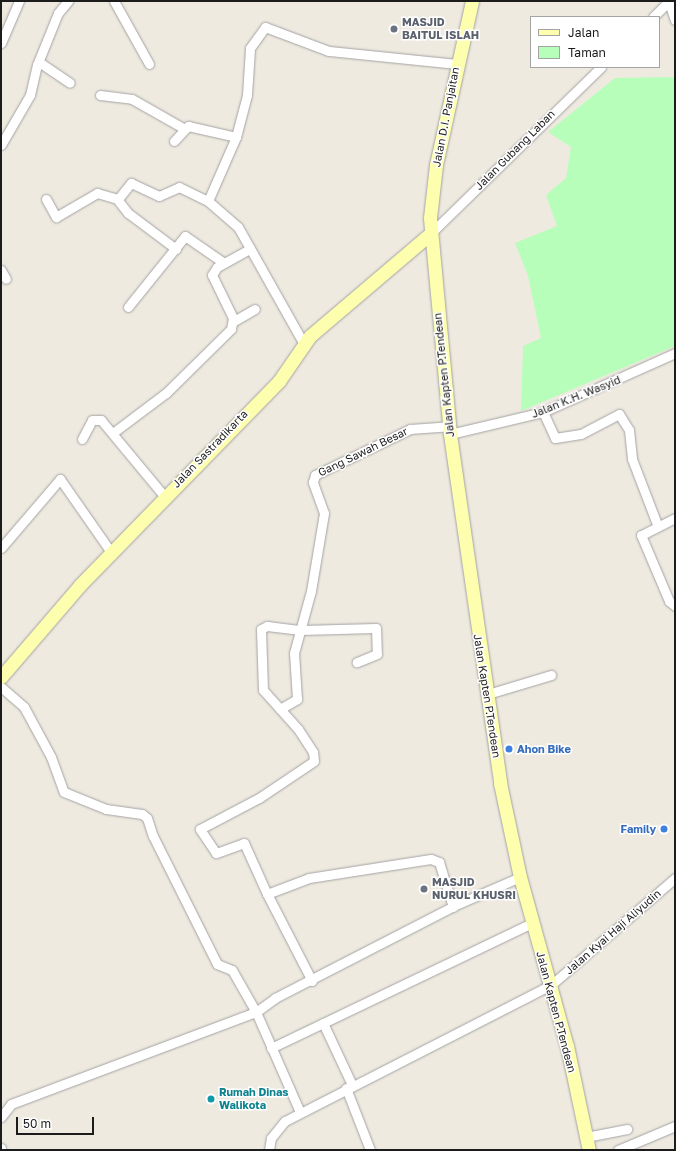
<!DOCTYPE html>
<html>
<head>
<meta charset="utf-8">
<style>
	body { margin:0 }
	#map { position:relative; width:676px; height:1151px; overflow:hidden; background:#efeae0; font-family:"Golos Text",sans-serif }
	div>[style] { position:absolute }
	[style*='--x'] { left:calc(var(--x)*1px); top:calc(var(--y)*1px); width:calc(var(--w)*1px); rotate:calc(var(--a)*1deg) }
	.park>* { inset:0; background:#b8febb }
	.roads { filter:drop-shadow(0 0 1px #a3a3a3) drop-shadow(0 0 1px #a3a3a3) }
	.street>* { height:9px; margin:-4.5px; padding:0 4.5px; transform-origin:4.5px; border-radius:4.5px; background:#fff }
	.secondary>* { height:13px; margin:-6.5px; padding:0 6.5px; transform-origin:6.5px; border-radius:6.5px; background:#fdffae }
	.dots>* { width:11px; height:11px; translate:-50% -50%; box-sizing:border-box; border:2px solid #fff; border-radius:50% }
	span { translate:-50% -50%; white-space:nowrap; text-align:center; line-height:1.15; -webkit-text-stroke:3px #fff; paint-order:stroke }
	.worship-label { font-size:11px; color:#5b616d; font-weight:700 }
	.left { translate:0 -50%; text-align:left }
	.street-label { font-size:11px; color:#1c1c1c }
	.shop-label { font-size:11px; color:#366cbe; font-weight:700 }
	.right { translate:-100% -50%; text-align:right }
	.culture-label { font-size:11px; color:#0d838f; font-weight:700 }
	.frame { position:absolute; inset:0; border:2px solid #1c1c1c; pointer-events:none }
	.legend { position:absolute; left:530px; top:16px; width:130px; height:52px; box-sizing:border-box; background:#fff; border:1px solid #a4a4a4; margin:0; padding:5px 7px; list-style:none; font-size:12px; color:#1c1c1c }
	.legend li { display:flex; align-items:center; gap:8px; height:20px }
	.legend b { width:20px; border:1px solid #a4a4a4 }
	.scale { position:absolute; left:16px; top:1117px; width:78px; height:18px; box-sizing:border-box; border:2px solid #1c1c1c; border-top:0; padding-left:5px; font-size:12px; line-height:14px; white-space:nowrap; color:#1c1c1c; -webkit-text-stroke:3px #fff; paint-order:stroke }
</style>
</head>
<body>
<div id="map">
	<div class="park">
		<i style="clip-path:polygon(675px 77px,675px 346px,521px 411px,523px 346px,541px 338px,528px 276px,515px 243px,557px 226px,546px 195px,566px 178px,571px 147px,548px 132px,615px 78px)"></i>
	</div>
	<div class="roads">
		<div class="street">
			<i style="--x:114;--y:1;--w:72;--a:60.9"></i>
			<i style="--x:669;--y:2;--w:19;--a:72"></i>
			<i style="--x:653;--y:17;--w:23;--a:-45"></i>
			<i style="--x:1;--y:43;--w:46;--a:-66.8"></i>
			<i style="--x:39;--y:62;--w:37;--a:34"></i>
			<i style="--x:100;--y:95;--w:32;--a:7"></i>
			<i style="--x:132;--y:99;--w:59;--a:29.6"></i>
			<i style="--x:174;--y:141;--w:21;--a:-47"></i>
			<i style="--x:188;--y:126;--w:49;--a:12.9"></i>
			<i style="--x:236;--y:137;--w:43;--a:-75.3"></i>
			<i style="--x:247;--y:95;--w:47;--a:-86.3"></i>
			<i style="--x:250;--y:48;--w:26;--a:-54"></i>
			<i style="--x:265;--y:27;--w:68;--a:20.6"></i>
			<i style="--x:329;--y:51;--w:129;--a:5.8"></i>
			<i style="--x:1;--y:145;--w:58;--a:-59.9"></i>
			<i style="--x:30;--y:95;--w:31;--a:-77"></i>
			<i style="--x:37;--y:65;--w:56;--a:-68"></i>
			<i style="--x:58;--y:13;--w:16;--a:-50"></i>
			<i style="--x:46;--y:199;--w:21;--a:61"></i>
			<i style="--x:56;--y:217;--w:48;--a:-30.3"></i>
			<i style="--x:97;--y:193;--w:22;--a:16"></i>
			<i style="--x:118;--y:199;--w:21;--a:-51"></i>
			<i style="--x:131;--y:183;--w:31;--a:25"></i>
			<i style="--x:159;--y:196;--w:22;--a:-24"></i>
			<i style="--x:179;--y:187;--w:32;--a:26"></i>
			<i style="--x:208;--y:201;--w:40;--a:41"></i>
			<i style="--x:238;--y:227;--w:134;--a:60.6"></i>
			<i style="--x:117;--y:199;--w:18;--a:52"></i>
			<i style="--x:128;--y:213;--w:60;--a:36.9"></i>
			<i style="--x:208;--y:201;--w:70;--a:-66.4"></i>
			<i style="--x:430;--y:234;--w:239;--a:-44.3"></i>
			<i style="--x:1;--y:270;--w:10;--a:61"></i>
			<i style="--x:128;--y:307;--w:91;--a:-51.2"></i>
			<i style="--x:185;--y:236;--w:47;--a:34.7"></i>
			<i style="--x:234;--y:321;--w:24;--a:-30"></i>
			<i style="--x:543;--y:412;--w:29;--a:65"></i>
			<i style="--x:555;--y:438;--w:26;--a:-9"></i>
			<i style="--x:581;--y:434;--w:43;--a:-27.8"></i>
			<i style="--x:619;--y:414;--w:19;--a:58"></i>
			<i style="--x:629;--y:430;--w:29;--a:84"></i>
			<i style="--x:632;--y:459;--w:70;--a:69"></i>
			<i style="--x:114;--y:432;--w:65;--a:-36.9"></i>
			<i style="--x:166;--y:393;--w:91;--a:-44.6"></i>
			<i style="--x:231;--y:329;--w:11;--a:-80"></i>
			<i style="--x:233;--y:318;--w:48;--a:-116"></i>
			<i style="--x:212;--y:275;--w:9;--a:-58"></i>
			<i style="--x:217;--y:267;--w:38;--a:-29"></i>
			<i style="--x:450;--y:434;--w:96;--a:-13.3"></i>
			<i style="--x:543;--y:412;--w:145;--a:-24.1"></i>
			<i style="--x:82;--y:439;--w:21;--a:-62"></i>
			<i style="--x:92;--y:420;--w:9;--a:0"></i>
			<i style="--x:101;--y:420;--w:99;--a:50.3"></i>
			<i style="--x:675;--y:518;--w:38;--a:153"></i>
			<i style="--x:641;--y:535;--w:72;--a:67"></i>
			<i style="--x:669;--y:601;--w:8;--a:40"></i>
			<i style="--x:1;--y:548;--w:91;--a:-49.5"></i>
			<i style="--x:60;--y:479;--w:89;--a:55.1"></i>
			<i style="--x:1;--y:687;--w:30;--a:41"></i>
			<i style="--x:24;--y:707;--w:57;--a:61.6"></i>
			<i style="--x:51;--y:757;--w:37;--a:70"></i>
			<i style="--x:64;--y:792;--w:45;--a:22"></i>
			<i style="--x:106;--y:809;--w:36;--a:8"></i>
			<i style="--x:142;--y:814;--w:6;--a:39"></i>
			<i style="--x:147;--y:818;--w:19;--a:72"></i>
			<i style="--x:153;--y:836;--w:143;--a:63.4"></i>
			<i style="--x:217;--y:964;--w:16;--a:22"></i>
			<i style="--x:232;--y:970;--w:48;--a:60.3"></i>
			<i style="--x:256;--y:1012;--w:24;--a:-36"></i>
			<i style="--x:275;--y:998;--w:208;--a:-27.2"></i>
			<i style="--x:460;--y:903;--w:65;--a:-23.4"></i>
			<i style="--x:488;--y:694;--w:66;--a:-16.8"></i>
			<i style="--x:280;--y:709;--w:20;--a:-30"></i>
			<i style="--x:297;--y:699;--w:46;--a:-93.7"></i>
			<i style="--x:294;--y:653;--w:64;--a:-74.7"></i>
			<i style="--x:311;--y:591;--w:79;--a:-80.5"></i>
			<i style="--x:324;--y:513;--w:33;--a:-110"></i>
			<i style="--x:313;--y:482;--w:7;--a:-74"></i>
			<i style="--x:315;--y:475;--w:106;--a:-25.8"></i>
			<i style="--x:410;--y:429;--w:39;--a:-4"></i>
			<i style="--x:267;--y:894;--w:56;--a:-114.3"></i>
			<i style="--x:244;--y:843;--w:30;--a:160"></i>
			<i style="--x:216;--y:853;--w:29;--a:-124"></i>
			<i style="--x:200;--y:829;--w:67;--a:-27.7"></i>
			<i style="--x:259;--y:798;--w:66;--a:-33.9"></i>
			<i style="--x:314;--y:761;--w:9;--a:-96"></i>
			<i style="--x:313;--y:752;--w:27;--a:-123"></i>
			<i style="--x:298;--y:729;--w:52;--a:-131.9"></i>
			<i style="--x:263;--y:690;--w:61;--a:-91.9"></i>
			<i style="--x:261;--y:629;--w:7;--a:-27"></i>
			<i style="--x:267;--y:626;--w:34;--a:7"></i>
			<i style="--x:301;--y:630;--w:75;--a:-1.5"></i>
			<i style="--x:376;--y:628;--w:26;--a:88"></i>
			<i style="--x:377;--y:654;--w:22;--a:158"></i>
			<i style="--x:312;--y:981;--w:98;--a:-117.3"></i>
			<i style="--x:267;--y:894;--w:45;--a:-20.9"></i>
			<i style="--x:309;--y:878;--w:123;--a:-8.9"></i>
			<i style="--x:431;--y:859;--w:9;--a:21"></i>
			<i style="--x:439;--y:862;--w:47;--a:72.7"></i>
			<i style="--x:323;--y:1023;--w:68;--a:64.9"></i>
			<i style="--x:271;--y:1048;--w:289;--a:-25.6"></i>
			<i style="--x:346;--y:1088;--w:66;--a:68.8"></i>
			<i style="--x:1;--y:1117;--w:16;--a:-52"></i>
			<i style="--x:11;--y:1104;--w:262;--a:-20.6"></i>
			<i style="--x:256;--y:1012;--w:109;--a:66.3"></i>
			<i style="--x:586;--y:1137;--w:42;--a:-11"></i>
			<i style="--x:1;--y:1148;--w:2;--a:90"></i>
			<i style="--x:269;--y:1150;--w:12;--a:-81"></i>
			<i style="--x:271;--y:1138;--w:22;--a:-51"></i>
			<i style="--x:285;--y:1121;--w:299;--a:-27.1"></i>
			<i style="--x:551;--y:985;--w:164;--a:-40.8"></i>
			<i style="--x:618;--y:1150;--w:62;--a:-22.8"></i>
		</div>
		<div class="secondary">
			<i style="--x:472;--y:1;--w:168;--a:102.4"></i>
			<i style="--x:436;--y:165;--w:53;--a:96.5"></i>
			<i style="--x:430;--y:218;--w:217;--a:84.7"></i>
			<i style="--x:450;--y:434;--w:353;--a:81.8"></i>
			<i style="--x:500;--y:783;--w:96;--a:78"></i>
			<i style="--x:520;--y:877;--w:175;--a:74.5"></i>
			<i style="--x:567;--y:1046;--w:106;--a:78.1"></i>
			<i style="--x:1;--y:677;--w:121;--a:-49.3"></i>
			<i style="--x:80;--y:585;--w:285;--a:-45.7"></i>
			<i style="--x:279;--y:381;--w:55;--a:-55.4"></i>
			<i style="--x:310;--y:336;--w:157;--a:-40.4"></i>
		</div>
	</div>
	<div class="dots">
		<i style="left:394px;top:29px;background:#6b7280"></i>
		<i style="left:509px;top:749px;background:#3f7fe0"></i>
		<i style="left:664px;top:829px;background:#3f7fe0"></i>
		<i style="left:424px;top:889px;background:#6b7280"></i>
		<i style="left:211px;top:1099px;background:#0f9aa8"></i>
	</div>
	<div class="worship-label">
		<span class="left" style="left:402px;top:29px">MASJID<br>BAITUL ISLAH</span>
		<span class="left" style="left:432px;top:889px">MASJID<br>NURUL KHUSRI</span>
	</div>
	<div class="street-label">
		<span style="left:446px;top:117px;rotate:-79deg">Jalan D.I. Panjaitan</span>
		<span style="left:515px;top:150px;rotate:-45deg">Jalan Gubang Laban</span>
		<span style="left:444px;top:375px;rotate:-96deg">Jalan Kapten P.Tendean</span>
		<span style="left:576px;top:397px;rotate:-22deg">Jalan K.H. Wasyid</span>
		<span style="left:210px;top:449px;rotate:-46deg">Jalan Sastradikarta</span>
		<span style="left:363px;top:452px;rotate:-26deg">Gang Sawah Besar</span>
		<span style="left:487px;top:696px;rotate:81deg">Jalan Kapten P.Tendean</span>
		<span style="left:613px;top:932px;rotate:-41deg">Jalan Kyai Haji Aliyudin</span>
		<span style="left:556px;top:1012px;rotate:75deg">Jalan Kapten P.Tendean</span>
	</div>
	<div class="shop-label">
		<span class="left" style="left:517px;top:749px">Ahon Bike</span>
		<span class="right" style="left:656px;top:829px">Family</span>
	</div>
	<div class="culture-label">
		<span class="left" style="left:219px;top:1099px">Rumah Dinas<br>Walikota</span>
	</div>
	<div class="frame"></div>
	<ul class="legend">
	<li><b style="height:5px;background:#fdffae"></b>Jalan</li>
	<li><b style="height:11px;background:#b8febb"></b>Taman</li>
	</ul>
	<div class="scale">50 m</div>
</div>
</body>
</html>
